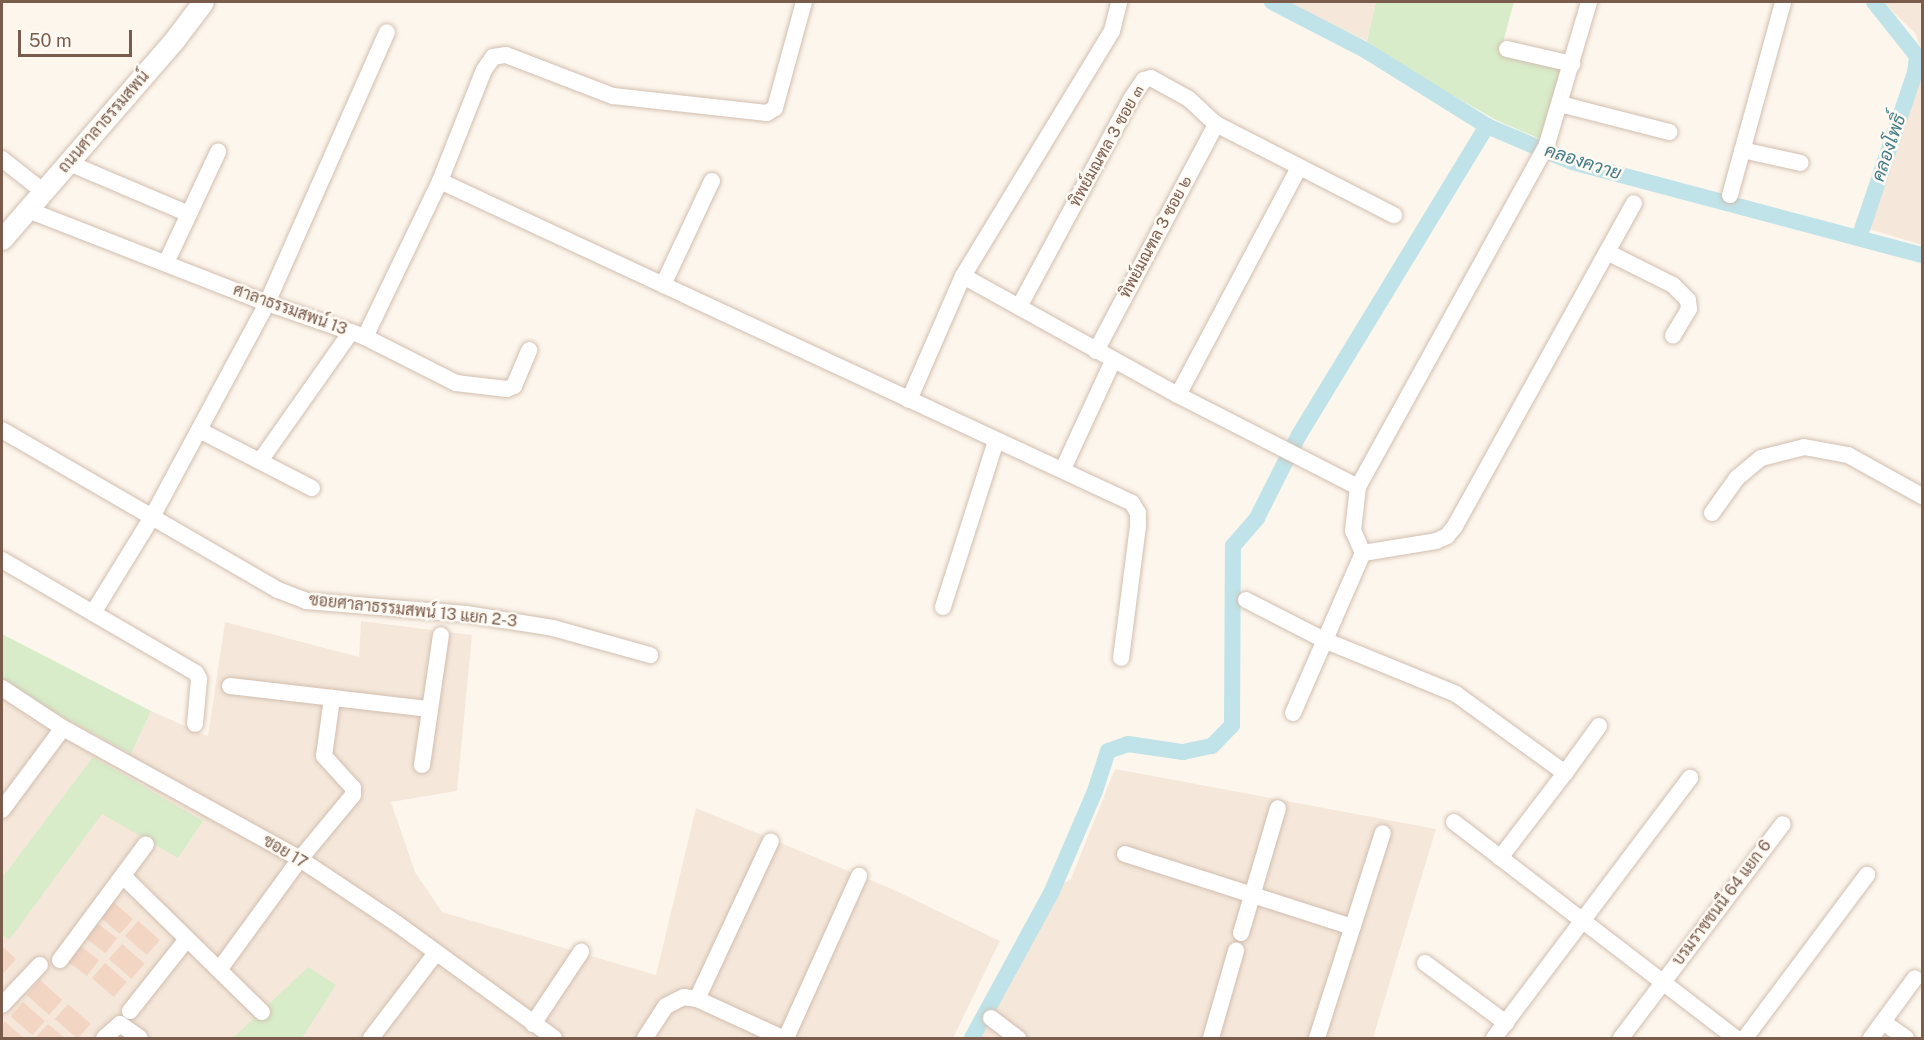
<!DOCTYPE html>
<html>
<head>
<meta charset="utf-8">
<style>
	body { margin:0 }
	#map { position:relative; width:1924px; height:1040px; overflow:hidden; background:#fdf6ec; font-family:"Public Sans",Sarabun,sans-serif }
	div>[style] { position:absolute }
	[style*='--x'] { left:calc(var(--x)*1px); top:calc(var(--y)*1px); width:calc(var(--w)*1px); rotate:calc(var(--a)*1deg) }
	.residential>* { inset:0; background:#f5e8da }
	.green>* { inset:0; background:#d8ecc9 }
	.canal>* { height:16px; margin:-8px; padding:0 8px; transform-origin:8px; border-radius:8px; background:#bfe3e8 }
	.building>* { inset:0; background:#f3d5c3; transform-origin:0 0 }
	.roads { filter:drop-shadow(0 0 2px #d1beb0) drop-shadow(0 0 2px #d1beb0) }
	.minor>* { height:16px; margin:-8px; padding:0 8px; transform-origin:8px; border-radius:8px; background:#fff }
	.tertiary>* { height:21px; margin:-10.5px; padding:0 10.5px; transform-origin:10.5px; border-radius:10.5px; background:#fff }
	span { translate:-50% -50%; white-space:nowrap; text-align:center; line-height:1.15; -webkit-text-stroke:5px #fffaf3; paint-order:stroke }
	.street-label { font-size:16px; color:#7a5c4d }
	.water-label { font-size:18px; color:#437c86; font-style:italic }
	.frame { position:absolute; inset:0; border:3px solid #7a5c4d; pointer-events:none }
	.scale { position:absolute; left:18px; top:30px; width:114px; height:27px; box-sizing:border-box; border:3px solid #7a5c4d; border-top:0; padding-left:8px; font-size:18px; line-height:21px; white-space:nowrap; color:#7a5c4d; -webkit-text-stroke:4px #fffaf3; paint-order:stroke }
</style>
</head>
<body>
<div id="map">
	<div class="residential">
		<i style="clip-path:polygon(1283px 2px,1376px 2px,1367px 41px)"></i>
		<i style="clip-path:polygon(1883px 2px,1922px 2px,1922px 51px,1915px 33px)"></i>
		<i style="clip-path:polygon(1922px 68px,1922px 245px,1869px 229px)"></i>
		<i style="clip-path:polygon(361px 621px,472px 635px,457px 791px,391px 802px,415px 872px,442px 912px,656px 975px,696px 808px,892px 889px,1000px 941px,953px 1038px,2px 1038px,2px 684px,131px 754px,151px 711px,208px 736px,225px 622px,359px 657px)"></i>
		<i style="clip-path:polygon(1115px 769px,1436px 829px,1373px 1038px,977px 1038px,1041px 897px,1071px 879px)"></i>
	</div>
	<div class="green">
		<i style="clip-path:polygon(1376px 2px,1514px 2px,1500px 53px,1561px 67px,1540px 139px,1496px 120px,1394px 62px,1367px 41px)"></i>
		<i style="clip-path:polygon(2px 634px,151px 711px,131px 754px,2px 684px)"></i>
		<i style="clip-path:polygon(93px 757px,203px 821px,178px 858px,102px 814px,9px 940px,2px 935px,2px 878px)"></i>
		<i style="clip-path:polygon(308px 967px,336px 985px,302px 1038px,233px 1038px)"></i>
	</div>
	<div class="canal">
		<i style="--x:1272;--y:2;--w:105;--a:27.3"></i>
		<i style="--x:1365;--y:50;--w:144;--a:31.9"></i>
		<i style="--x:1487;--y:126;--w:92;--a:23"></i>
		<i style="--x:1572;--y:162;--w:362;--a:14.9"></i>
		<i style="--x:1859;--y:238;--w:174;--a:-71.3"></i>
		<i style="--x:1915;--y:73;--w:17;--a:-83"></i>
		<i style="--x:1917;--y:56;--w:69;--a:-128.5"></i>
		<i style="--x:972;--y:1038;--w:167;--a:-61.4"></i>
		<i style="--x:1052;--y:891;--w:109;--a:-66.7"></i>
		<i style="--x:1095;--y:791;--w:42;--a:-72"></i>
		<i style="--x:1108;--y:751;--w:21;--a:-19"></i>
		<i style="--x:1128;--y:744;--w:56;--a:8.3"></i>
		<i style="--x:1183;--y:752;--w:30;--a:-12"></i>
		<i style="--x:1212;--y:746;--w:29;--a:-46"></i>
		<i style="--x:1232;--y:725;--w:179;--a:-89.7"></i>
		<i style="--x:1233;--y:546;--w:37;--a:-49"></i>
		<i style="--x:1257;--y:518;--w:93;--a:-63.2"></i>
		<i style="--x:1299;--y:435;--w:362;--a:-58.7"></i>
	</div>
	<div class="building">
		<i style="left:111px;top:900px;width:29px;height:20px;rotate:41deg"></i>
		<i style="left:93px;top:920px;width:30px;height:19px;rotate:37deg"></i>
		<i style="left:138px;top:921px;width:29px;height:20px;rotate:41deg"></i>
		<i style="left:75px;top:942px;width:30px;height:20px;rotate:37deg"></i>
		<i style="left:122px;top:944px;width:30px;height:20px;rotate:41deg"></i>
		<i style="clip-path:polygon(2px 946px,16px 959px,3px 974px,2px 972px)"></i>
		<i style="left:105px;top:963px;width:29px;height:20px;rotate:41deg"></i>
		<i style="left:40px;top:980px;width:30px;height:20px;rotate:42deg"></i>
		<i style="left:23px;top:1002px;width:29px;height:19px;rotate:41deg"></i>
		<i style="left:68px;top:1004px;width:30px;height:20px;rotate:41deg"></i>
		<i style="clip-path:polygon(4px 1021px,24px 1038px,2px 1038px)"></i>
		<i style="clip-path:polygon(48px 1024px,65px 1038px,35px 1038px)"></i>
	</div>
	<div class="roads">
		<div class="minor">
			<i style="--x:1507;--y:49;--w:67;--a:13"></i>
			<i style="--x:1560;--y:104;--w:113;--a:14.4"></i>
			<i style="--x:1742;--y:150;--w:60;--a:12.4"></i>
			<i style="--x:2;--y:159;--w:53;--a:38.2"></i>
			<i style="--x:69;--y:163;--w:130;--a:23"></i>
			<i style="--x:440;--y:181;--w:763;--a:24.95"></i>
			<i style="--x:1132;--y:503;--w:12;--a:59"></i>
			<i style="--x:1138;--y:513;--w:13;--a:90"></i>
			<i style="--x:1138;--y:526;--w:133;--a:97.3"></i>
			<i style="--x:1730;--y:195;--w:200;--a:-74.6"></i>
			<i style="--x:28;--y:210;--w:256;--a:21.3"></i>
			<i style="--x:267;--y:303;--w:104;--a:19.1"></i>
			<i style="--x:365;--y:337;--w:102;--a:26.8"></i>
			<i style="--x:456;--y:383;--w:51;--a:6.7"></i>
			<i style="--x:507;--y:389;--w:8;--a:-23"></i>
			<i style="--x:514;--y:386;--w:39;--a:-67"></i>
			<i style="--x:1607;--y:252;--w:74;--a:26.6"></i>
			<i style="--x:1673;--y:285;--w:21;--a:45"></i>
			<i style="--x:1688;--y:300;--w:9;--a:84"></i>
			<i style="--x:1689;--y:309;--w:31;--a:121"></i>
			<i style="--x:166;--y:263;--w:123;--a:-64.9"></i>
			<i style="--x:963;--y:276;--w:246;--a:29"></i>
			<i style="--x:1178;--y:395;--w:202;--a:27.1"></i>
			<i style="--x:663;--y:285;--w:115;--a:-64.8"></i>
			<i style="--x:1019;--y:307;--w:236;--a:-61.7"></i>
			<i style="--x:1131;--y:99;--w:23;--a:-56"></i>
			<i style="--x:1144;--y:80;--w:7;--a:-16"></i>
			<i style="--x:1151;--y:78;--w:43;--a:28.9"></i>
			<i style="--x:1189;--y:99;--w:37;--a:43"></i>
			<i style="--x:1216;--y:124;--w:200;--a:27.1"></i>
			<i style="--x:365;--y:337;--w:173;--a:-64.3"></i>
			<i style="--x:440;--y:181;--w:119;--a:-68.4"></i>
			<i style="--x:484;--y:70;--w:16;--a:-55"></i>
			<i style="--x:493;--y:57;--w:13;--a:-9"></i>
			<i style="--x:506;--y:55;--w:115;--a:21"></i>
			<i style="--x:613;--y:96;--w:155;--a:6.3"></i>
			<i style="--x:767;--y:113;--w:9;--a:-32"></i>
			<i style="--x:775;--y:108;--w:110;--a:-74.7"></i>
			<i style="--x:1096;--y:351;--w:257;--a:-62.1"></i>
			<i style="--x:1178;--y:395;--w:258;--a:-62"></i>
			<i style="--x:909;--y:400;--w:135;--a:-66.5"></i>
			<i style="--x:963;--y:276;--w:287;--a:-58.7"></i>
			<i style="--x:1112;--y:31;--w:30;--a:-76"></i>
			<i style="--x:2;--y:430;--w:319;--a:30.1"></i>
			<i style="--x:278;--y:590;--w:30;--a:21"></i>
			<i style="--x:306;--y:601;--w:161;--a:4.6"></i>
			<i style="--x:466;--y:614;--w:88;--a:9.1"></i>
			<i style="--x:553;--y:628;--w:101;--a:15.6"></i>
			<i style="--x:199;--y:430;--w:127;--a:27.2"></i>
			<i style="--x:260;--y:461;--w:158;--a:-54.8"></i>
			<i style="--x:1063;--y:469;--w:119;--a:-65.2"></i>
			<i style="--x:1712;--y:513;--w:43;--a:-54.5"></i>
			<i style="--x:1737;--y:478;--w:31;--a:-40"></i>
			<i style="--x:1761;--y:458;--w:44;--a:-14.3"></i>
			<i style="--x:1804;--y:447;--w:45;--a:10.3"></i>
			<i style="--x:1848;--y:455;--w:85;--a:29"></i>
			<i style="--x:1363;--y:553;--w:74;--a:-9.3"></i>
			<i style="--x:1436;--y:541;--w:12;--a:-24"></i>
			<i style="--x:1447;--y:536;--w:13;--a:-51"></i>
			<i style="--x:1455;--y:526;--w:369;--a:-61"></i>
			<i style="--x:2;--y:560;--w:105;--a:30.2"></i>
			<i style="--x:93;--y:613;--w:113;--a:-58.4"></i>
			<i style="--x:152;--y:517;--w:243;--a:-61.7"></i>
			<i style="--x:267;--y:303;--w:296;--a:-66.1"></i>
			<i style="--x:1246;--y:600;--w:88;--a:27.1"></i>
			<i style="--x:1324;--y:640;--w:143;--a:22.2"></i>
			<i style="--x:1456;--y:694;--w:135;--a:35.9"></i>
			<i style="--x:1565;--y:773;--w:107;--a:127.4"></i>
			<i style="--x:943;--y:607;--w:174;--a:-72.3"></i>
			<i style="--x:93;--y:613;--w:119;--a:30.2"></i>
			<i style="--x:196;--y:673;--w:7;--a:63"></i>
			<i style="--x:199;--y:679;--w:45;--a:95.1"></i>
			<i style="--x:230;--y:686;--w:201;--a:6.6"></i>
			<i style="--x:2;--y:688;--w:73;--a:33.3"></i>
			<i style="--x:63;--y:728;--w:271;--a:28.9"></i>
			<i style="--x:300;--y:859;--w:115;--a:33.7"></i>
			<i style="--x:396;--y:923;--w:195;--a:36"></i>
			<i style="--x:1293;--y:713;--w:175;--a:-66.4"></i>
			<i style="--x:1363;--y:553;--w:24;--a:-114"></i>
			<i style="--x:1353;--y:531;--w:44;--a:-83.5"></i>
			<i style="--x:1358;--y:487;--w:392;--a:-61.1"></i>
			<i style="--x:1547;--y:144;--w:148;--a:-73.5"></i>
			<i style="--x:422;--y:765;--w:131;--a:-81.7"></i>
			<i style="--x:1565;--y:773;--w:58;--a:-54.1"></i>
			<i style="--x:2;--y:810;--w:102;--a:-53.4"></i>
			<i style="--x:1454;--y:822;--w:355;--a:37.5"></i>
			<i style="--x:1125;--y:854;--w:239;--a:17.8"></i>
			<i style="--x:124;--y:877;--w:193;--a:44.4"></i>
			<i style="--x:1241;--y:933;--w:130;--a:-73.5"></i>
			<i style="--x:60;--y:960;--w:144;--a:-53.4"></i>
			<i style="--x:1425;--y:963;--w:101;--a:36.5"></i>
			<i style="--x:219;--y:970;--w:137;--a:-53.9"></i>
			<i style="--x:300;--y:859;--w:83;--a:-50.4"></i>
			<i style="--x:353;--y:795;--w:7;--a:-90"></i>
			<i style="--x:353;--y:788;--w:43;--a:-132.2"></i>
			<i style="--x:324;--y:756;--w:59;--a:-82.1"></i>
			<i style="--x:697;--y:999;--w:174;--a:-64.9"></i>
			<i style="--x:2;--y:1005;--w:55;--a:-46.5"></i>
			<i style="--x:130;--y:1011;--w:92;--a:-51.6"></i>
			<i style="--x:991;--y:1018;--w:34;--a:37"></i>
			<i style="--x:1883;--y:1022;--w:28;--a:35"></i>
			<i style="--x:533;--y:1024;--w:87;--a:-56.3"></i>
			<i style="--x:104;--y:1038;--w:21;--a:-41"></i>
			<i style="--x:120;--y:1024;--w:24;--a:35"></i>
			<i style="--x:371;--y:1038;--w:107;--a:-52.6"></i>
			<i style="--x:645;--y:1038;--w:38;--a:-57"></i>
			<i style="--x:666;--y:1006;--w:20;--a:-27"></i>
			<i style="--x:684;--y:997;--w:13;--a:9"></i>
			<i style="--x:697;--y:999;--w:94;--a:24.6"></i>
			<i style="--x:786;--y:1038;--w:178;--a:-65.7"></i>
			<i style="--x:1211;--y:1038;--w:91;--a:-74"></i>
			<i style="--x:1317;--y:1038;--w:215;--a:-72.2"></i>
			<i style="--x:1494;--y:1038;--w:326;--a:-53"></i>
			<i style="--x:1621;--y:1038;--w:268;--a:-52.9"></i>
			<i style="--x:1745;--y:1038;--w:204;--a:-53.2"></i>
			<i style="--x:1871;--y:1038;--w:74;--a:-53.7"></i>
		</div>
		<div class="tertiary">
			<i style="--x:2;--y:239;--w:264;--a:-49.1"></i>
			<i style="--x:175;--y:39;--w:46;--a:-52.9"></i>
		</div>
	</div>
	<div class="street-label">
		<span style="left:104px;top:122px;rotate:-49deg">ถนนศาลาธรรมสพน์</span>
		<span style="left:1107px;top:146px;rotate:-61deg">ทิพย์มณฑล 3 ซอย ๓</span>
		<span style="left:1156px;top:237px;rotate:-62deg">ทิพย์มณฑล 3 ซอย ๒</span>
		<span style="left:290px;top:310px;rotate:20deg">ศาลาธรรมสพน์ 13</span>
		<span style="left:413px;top:611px;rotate:6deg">ซอยศาลาธรรมสพน์ 13 แยก 2-3</span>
		<span style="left:285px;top:852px;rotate:31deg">ซอย 17</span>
		<span style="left:1722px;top:903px;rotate:-53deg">บรมราชชนนี 64 แยก 6</span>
	</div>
	<div class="water-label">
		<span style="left:1889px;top:148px;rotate:-71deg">คลองโพธิ์</span>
		<span style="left:1583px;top:162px;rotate:18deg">คลองควาย</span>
	</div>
	<div class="frame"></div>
	<div class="scale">50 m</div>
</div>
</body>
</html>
